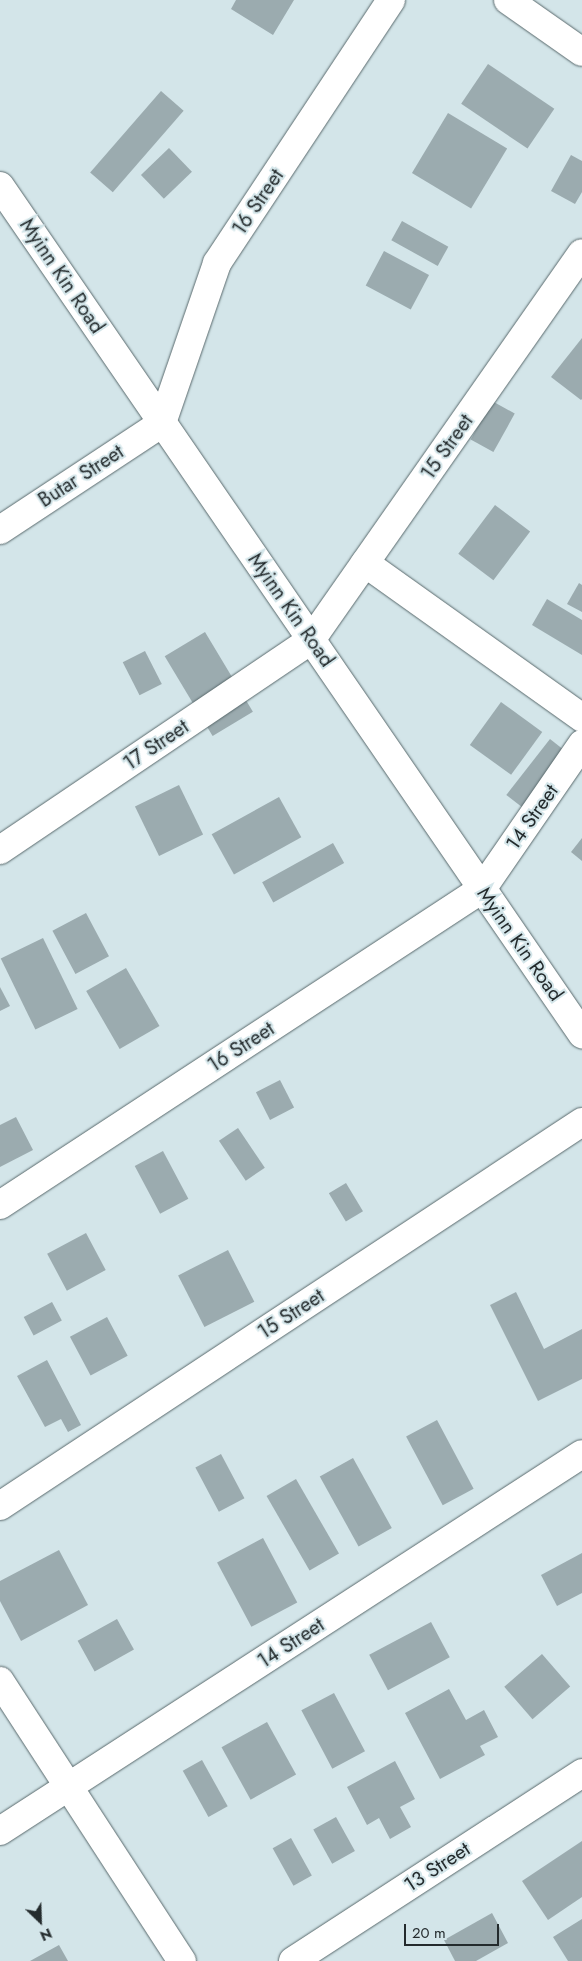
<!DOCTYPE html>
<html>
<head>
<meta charset="utf-8">
<style>
	body { margin:0 }
	#map { position:relative; width:582px; height:1961px; overflow:hidden; background:#d3e5e9; font-family:Jost,sans-serif }
	div>[style] { position:absolute }
	[style*='--x'] { left:calc(var(--x)*1px); top:calc(var(--y)*1px); width:calc(var(--w)*1px); rotate:calc(var(--a)*1deg) }
	.building>* { inset:0; background:#9babaf; transform-origin:0 0 }
	.roads { filter:drop-shadow(0 0 1px #59696c) drop-shadow(0 0 1px #59696c) }
	.minor>* { height:28px; margin:-14px; padding:0 14px; transform-origin:14px; border-radius:14px; background:#fff }
	.tertiary>* { height:28px; margin:-14px; padding:0 14px; transform-origin:14px; border-radius:14px; background:#fff }
	span { translate:-50% -50%; white-space:nowrap; text-align:center; line-height:1.15; -webkit-text-stroke:4px #d3e5e9; paint-order:stroke }
	.street-label { font-size:20px; color:#242b2d }
	.north { position:absolute; left:15px; top:1896px; width:50px; height:50px; -webkit-text-stroke:4px #d3e5e9; paint-order:stroke; rotate:156deg; font-size:14px; font-weight:700; line-height:20px; text-align:center; color:#242b2d }
	.north::after { content:''; display:block; margin:auto; width:18px; height:22px; background:#242b2d; clip-path:polygon(50% 0,100% 100%,50% 72%,0 100%) }
	.scale { position:absolute; left:404px; top:1924px; width:95px; height:22px; box-sizing:border-box; border:2px solid #242b2d; border-top:0; padding-left:6px; font-size:15px; line-height:18px; white-space:nowrap; color:#242b2d; -webkit-text-stroke:4px #d3e5e9; paint-order:stroke }
</style>
</head>
<body>
<div id="map">
	<div class="building">
		<i style="clip-path:polygon(236px 0,294px 0,273px 35px,231px 9px)"></i>
		<i style="left:488px;top:64px;width:80px;height:48px;rotate:34deg"></i>
		<i style="left:161px;top:91px;width:30px;height:108px;rotate:41deg"></i>
		<i style="left:448px;top:113px;width:69px;height:70px;rotate:31deg"></i>
		<i style="left:169px;top:148px;width:33px;height:39px;rotate:46deg"></i>
		<i style="clip-path:polygon(571px 155px,582px 161px,582px 192px,575px 204px,551px 191px)"></i>
		<i style="left:402px;top:221px;width:53px;height:22px;rotate:29deg"></i>
		<i style="left:384px;top:251px;width:51px;height:39px;rotate:28deg"></i>
		<i style="clip-path:polygon(582px 338px,582px 399px,581px 400px,551px 377px)"></i>
		<i style="left:492px;top:401px;width:26px;height:44px;rotate:29deg"></i>
		<i style="left:495px;top:505px;width:44px;height:61px;rotate:37deg"></i>
		<i style="clip-path:polygon(579px 583px,582px 585px,582px 612px,567px 604px)"></i>
		<i style="clip-path:polygon(547px 599px,582px 620px,582px 655px,532px 625px)"></i>
		<i style="left:205px;top:632px;width:93px;height:47px;rotate:59deg"></i>
		<i style="left:145px;top:651px;width:37px;height:25px;rotate:63deg"></i>
		<i style="left:501px;top:702px;width:51px;height:53px;rotate:36deg"></i>
		<i style="left:550px;top:739px;width:23px;height:71px;rotate:38deg"></i>
		<i style="left:179px;top:785px;width:55px;height:49px;rotate:64deg"></i>
		<i style="left:279px;top:797px;width:46px;height:77px;rotate:61deg"></i>
		<i style="clip-path:polygon(582px 838px,582px 861px,571px 852px)"></i>
		<i style="left:333px;top:843px;width:23px;height:81px;rotate:61deg"></i>
		<i style="left:86px;top:913px;width:49px;height:38px;rotate:62deg"></i>
		<i style="left:43px;top:938px;width:79px;height:47px;rotate:64deg"></i>
		<i style="left:126px;top:968px;width:67px;height:46px;rotate:60deg"></i>
		<i style="clip-path:polygon(0 987px,10px 1006px,0 1011px)"></i>
		<i style="left:280px;top:1080px;width:31px;height:27px;rotate:63deg"></i>
		<i style="clip-path:polygon(16px 1117px,33px 1150px,0 1167px,0 1125px)"></i>
		<i style="left:238px;top:1128px;width:48px;height:23px;rotate:56deg"></i>
		<i style="left:163px;top:1151px;width:54px;height:32px;rotate:62deg"></i>
		<i style="left:346px;top:1183px;width:33px;height:20px;rotate:59deg"></i>
		<i style="left:86px;top:1233px;width:42px;height:44px;rotate:62deg"></i>
		<i style="left:228px;top:1250px;width:58px;height:56px;rotate:63deg"></i>
		<i style="clip-path:polygon(516px 1292px,544px 1349px,582px 1329px,582px 1379px,538px 1401px,490px 1305px)"></i>
		<i style="left:52px;top:1302px;width:21px;height:32px;rotate:62deg"></i>
		<i style="left:107px;top:1317px;width:44px;height:42px;rotate:62deg"></i>
		<i style="clip-path:polygon(47px 1360px,81px 1425px,68px 1432px,61px 1419px,45px 1427px,17px 1376px)"></i>
		<i style="left:437px;top:1420px;width:78px;height:35px;rotate:62deg"></i>
		<i style="left:221px;top:1454px;width:50px;height:29px;rotate:62deg"></i>
		<i style="left:353px;top:1458px;width:80px;height:38px;rotate:61deg"></i>
		<i style="left:296px;top:1479px;width:86px;height:34px;rotate:60deg"></i>
		<i style="left:263px;top:1538px;width:73px;height:52px;rotate:62deg"></i>
		<i style="clip-path:polygon(59px 1550px,88px 1605px,21px 1641px,0 1601px,0 1581px)"></i>
		<i style="clip-path:polygon(582px 1553px,582px 1593px,557px 1606px,541px 1575px)"></i>
		<i style="left:117px;top:1619px;width:35px;height:45px;rotate:61deg"></i>
		<i style="left:431px;top:1622px;width:40px;height:70px;rotate:62deg"></i>
		<i style="left:542px;top:1654px;width:43px;height:50px;rotate:49deg"></i>
		<i style="clip-path:polygon(449px 1689px,466px 1720px,484px 1710px,498px 1737px,480px 1746px,485px 1755px,440px 1779px,405px 1713px)"></i>
		<i style="left:334px;top:1693px;width:66px;height:37px;rotate:62deg"></i>
		<i style="left:267px;top:1722px;width:60px;height:52px;rotate:61deg"></i>
		<i style="left:202px;top:1760px;width:53px;height:22px;rotate:61deg"></i>
		<i style="clip-path:polygon(395px 1761px,415px 1799px,400px 1807px,411px 1827px,390px 1839px,379px 1818px,367px 1825px,347px 1787px)"></i>
		<i style="left:336px;top:1817px;width:39px;height:26px;rotate:61deg"></i>
		<i style="left:291px;top:1838px;width:43px;height:21px;rotate:61deg"></i>
		<i style="clip-path:polygon(582px 1841px,582px 1897px,548px 1920px,522px 1881px)"></i>
		<i style="clip-path:polygon(492px 1913px,508px 1943px,476px 1961px,455px 1961px,444px 1940px)"></i>
		<i style="clip-path:polygon(582px 1919px,582px 1961px,568px 1961px,553px 1937px)"></i>
		<i style="clip-path:polygon(59px 1945px,68px 1961px,30px 1961px)"></i>
	</div>
	<div class="roads">
		<div class="minor">
			<i style="--x:508;--y:0;--w:90;--a:35.1"></i>
			<i style="--x:0;--y:530;--w:194;--a:-33.4"></i>
			<i style="--x:162;--y:423;--w:169;--a:-71"></i>
			<i style="--x:217;--y:263;--w:315;--a:-56.5"></i>
			<i style="--x:365;--y:563;--w:267;--a:35.5"></i>
			<i style="--x:0;--y:850;--w:375;--a:-34"></i>
			<i style="--x:311;--y:640;--w:472;--a:-55"></i>
			<i style="--x:0;--y:1205;--w:576;--a:-33.25"></i>
			<i style="--x:482;--y:889;--w:176;--a:-55.4"></i>
			<i style="--x:0;--y:1506;--w:697;--a:-33.42"></i>
			<i style="--x:0;--y:1681;--w:334;--a:57"></i>
			<i style="--x:0;--y:1831;--w:693;--a:-32.93"></i>
			<i style="--x:293;--y:1961;--w:345;--a:-33"></i>
		</div>
		<div class="tertiary">
			<i style="--x:0;--y:186;--w:1029;--a:55.54"></i>
		</div>
	</div>
	<div class="street-label">
		<span style="left:258px;top:202px;rotate:-56deg">16 Street</span>
		<span style="left:62px;top:276px;rotate:56deg">Myinn Kin Road</span>
		<span style="left:447px;top:447px;rotate:-55deg">15 Street</span>
		<span style="left:81px;top:476px;rotate:-33deg">Butar Street</span>
		<span style="left:291px;top:610px;rotate:55deg">Myinn Kin Road</span>
		<span style="left:156px;top:745px;rotate:-34deg">17 Street</span>
		<span style="left:532px;top:817px;rotate:-55deg">14 Street</span>
		<span style="left:520px;top:944px;rotate:55deg">Myinn Kin Road</span>
		<span style="left:241px;top:1047px;rotate:-33deg">16 Street</span>
		<span style="left:291px;top:1314px;rotate:-33deg">15 Street</span>
		<span style="left:291px;top:1643px;rotate:-33deg">14 Street</span>
		<span style="left:437px;top:1867px;rotate:-33deg">13 Street</span>
	</div>
	<div class="north">N</div>
	<div class="scale">20 m</div>
</div>
</body>
</html>
